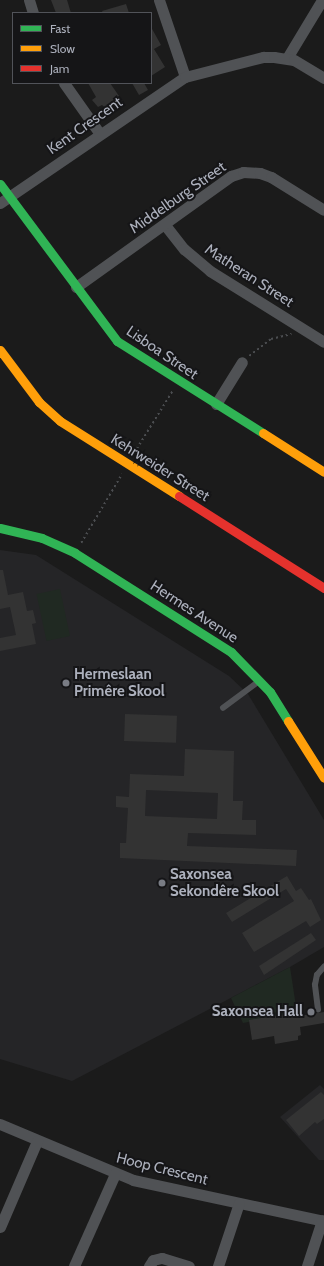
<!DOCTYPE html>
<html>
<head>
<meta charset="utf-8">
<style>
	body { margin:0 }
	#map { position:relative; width:324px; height:1266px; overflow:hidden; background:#1b1b1b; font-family:Cabin,sans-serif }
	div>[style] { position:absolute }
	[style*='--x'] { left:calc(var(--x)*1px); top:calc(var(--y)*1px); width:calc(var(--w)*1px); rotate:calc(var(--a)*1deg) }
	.built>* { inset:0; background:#252527 }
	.green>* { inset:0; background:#202922; transform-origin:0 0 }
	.building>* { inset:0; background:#333; transform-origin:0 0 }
	.path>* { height:1.5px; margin-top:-0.75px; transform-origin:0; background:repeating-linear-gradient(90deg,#4b4d50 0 2px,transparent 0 5px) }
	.lane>* { height:5.5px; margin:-2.75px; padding:0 2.75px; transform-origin:2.75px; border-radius:2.75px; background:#505255 }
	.street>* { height:11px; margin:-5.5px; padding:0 5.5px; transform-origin:5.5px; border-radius:5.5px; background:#505255 }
	.fast>* { height:9px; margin:-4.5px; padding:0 4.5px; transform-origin:4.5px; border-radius:4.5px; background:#30b455 }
	.slow>* { height:9px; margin:-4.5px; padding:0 4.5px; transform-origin:4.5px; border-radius:4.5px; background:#ff9f0a }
	.jam>* { height:9px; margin:-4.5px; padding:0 4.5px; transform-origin:4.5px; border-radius:4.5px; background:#e5322d }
	.dots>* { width:11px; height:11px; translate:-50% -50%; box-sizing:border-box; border:2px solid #151517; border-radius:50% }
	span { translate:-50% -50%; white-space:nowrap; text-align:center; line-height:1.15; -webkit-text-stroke:4px #151517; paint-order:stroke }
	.street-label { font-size:15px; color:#acb0bc }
	.poi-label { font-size:15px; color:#acb0bc; font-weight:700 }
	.left { translate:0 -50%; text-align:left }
	.right { translate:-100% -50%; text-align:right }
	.legend { position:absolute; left:12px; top:12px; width:140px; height:72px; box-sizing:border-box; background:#151517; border:1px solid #515359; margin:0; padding:5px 7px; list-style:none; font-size:12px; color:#acb0bc }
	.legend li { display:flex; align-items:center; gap:8px; height:20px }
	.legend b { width:20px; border:1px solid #515359 }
</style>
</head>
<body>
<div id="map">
	<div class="built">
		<i style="clip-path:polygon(0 550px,36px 555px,229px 676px,248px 694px,324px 820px,324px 947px,290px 967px,72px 1081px,0 1059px)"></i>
		<i style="clip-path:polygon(320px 1085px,324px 1089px,324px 1160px,319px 1160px,280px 1117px)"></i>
	</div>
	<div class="green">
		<i style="left:60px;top:589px;width:48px;height:24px;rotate:78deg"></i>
		<i style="clip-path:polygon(290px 967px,297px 1013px,243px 1023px,231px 998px)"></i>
	</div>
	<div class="building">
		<i style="clip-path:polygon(51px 0,67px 0,71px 13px,56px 13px)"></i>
		<i style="clip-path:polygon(126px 4px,129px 13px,103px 13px,102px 11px)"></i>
		<i style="clip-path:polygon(151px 27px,161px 45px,154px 49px,165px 67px,151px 76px)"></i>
		<i style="clip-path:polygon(88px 83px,110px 83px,119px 96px,114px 100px,117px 104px,108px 110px,102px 105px,98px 107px,92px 100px,96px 97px)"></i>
		<i style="clip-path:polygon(132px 83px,144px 83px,148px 90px,139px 95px)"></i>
		<i style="clip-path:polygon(0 570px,3px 570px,8px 595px,23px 592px,27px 611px,33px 610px,36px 623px,32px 624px,36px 644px,0 651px,0 638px,16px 635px,10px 607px,0 609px)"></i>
		<i style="left:125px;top:714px;width:52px;height:27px;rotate:2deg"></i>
		<i style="clip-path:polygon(evenodd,185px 749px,234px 751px,233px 801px,243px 801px,242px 820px,256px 820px,256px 835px,188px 833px,187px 846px,297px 850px,296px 866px,120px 858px,120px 843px,126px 843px,128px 808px,116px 807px,116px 796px,129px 797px,130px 774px,184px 776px,185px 749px,146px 790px,218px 793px,217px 819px,145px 816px,146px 790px)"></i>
		<i style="clip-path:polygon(287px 876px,296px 891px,301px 888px,309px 900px,311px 899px,321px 920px,310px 927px,306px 921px,254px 952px,242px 933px,294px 901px,286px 889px,232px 922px,226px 913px)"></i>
		<i style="clip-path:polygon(311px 933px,316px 940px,264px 975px,259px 966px)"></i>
		<i style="clip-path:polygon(298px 1012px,299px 1016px,324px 1012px,324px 1023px,300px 1027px,301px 1035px,298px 1036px,298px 1040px,275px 1044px,274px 1036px,252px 1040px,249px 1020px)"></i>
		<i style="clip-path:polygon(321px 1092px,324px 1095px,324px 1119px,317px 1124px,315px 1122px,299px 1136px,286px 1120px)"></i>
	</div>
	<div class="path">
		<i style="--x:249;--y:356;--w:28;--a:-38"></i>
		<i style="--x:271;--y:339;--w:21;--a:-14"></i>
		<i style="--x:134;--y:453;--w:74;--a:-58.2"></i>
		<i style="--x:81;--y:543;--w:80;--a:-59.3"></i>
	</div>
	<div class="lane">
		<i style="--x:223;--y:708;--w:44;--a:-36.6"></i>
		<i style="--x:318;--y:1010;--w:25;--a:-97"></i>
		<i style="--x:315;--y:985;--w:10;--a:-79"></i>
		<i style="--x:317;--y:975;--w:11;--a:-49"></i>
	</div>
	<div class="street">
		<i style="--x:29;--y:0;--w:14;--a:73"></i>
		<i style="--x:159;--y:0;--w:81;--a:71.3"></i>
		<i style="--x:287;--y:58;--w:68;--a:-58.9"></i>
		<i style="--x:64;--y:83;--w:62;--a:54.8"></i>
		<i style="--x:0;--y:203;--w:224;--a:-34.3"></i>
		<i style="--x:185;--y:77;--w:81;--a:-14.4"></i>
		<i style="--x:263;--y:57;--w:11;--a:0"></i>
		<i style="--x:274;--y:57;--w:20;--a:9"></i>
		<i style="--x:294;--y:60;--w:35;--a:31"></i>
		<i style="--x:165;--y:225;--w:31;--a:52"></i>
		<i style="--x:184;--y:249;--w:34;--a:40"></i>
		<i style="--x:210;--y:271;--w:134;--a:31.9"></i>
		<i style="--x:76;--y:287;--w:191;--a:-35.6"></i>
		<i style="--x:231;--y:176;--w:13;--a:-18"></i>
		<i style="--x:243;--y:172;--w:17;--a:3"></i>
		<i style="--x:260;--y:173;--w:12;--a:20"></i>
		<i style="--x:271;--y:177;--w:62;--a:31.9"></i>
		<i style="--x:216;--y:404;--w:49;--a:-58.2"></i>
		<i style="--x:0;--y:1124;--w:144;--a:22.8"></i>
		<i style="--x:133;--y:1180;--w:195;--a:12.1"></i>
		<i style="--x:0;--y:1227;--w:94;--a:-66.7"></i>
		<i style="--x:74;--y:1266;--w:101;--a:-66"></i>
		<i style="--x:149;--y:1266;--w:7;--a:-56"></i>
		<i style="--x:153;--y:1260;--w:9;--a:-13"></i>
		<i style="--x:162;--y:1258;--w:28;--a:17"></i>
		<i style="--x:218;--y:1266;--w:66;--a:-71.6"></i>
		<i style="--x:307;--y:1266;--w:48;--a:-71.9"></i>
	</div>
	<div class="fast">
		<i style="--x:0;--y:184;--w:196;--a:53.3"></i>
		<i style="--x:117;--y:341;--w:173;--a:32.2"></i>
		<i style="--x:0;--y:528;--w:43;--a:13.4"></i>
		<i style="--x:42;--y:538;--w:36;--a:24"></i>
		<i style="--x:75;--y:553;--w:185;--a:32.4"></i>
		<i style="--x:231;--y:652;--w:56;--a:45.7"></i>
		<i style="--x:270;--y:692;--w:34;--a:58"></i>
	</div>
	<div class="slow">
		<i style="--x:0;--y:350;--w:65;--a:53.1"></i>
		<i style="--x:39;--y:402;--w:28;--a:42"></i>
		<i style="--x:60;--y:421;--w:141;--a:32.2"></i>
		<i style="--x:263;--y:433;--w:72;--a:32.6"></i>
		<i style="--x:288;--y:721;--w:67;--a:57.7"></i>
	</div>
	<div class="jam">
		<i style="--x:179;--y:496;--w:172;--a:32.4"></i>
	</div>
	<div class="dots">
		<i style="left:66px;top:683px;background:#797c84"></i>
		<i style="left:162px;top:883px;background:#797c84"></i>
		<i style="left:311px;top:1012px;background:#797c84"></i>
	</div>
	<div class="street-label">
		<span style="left:85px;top:126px;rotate:-35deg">Kent Crescent</span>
		<span style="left:178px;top:198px;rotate:-35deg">Middelburg Street</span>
		<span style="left:249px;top:276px;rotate:33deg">Matheran Street</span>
		<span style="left:162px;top:353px;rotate:34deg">Lisboa Street</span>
		<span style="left:160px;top:468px;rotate:32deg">Kehrweider Street</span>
		<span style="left:194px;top:612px;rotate:33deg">Hermes Avenue</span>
		<span style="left:162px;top:1169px;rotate:14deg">Hoop Crescent</span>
	</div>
	<div class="poi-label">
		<span class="left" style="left:74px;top:683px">Hermeslaan<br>Primêre Skool</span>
		<span class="left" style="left:170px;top:883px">Saxonsea<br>Sekondêre Skool</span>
		<span class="right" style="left:303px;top:1012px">Saxonsea Hall</span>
	</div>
	<ul class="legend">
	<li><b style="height:5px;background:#30b455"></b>Fast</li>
	<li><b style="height:5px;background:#ff9f0a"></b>Slow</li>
	<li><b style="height:5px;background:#e5322d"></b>Jam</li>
	</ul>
</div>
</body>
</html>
